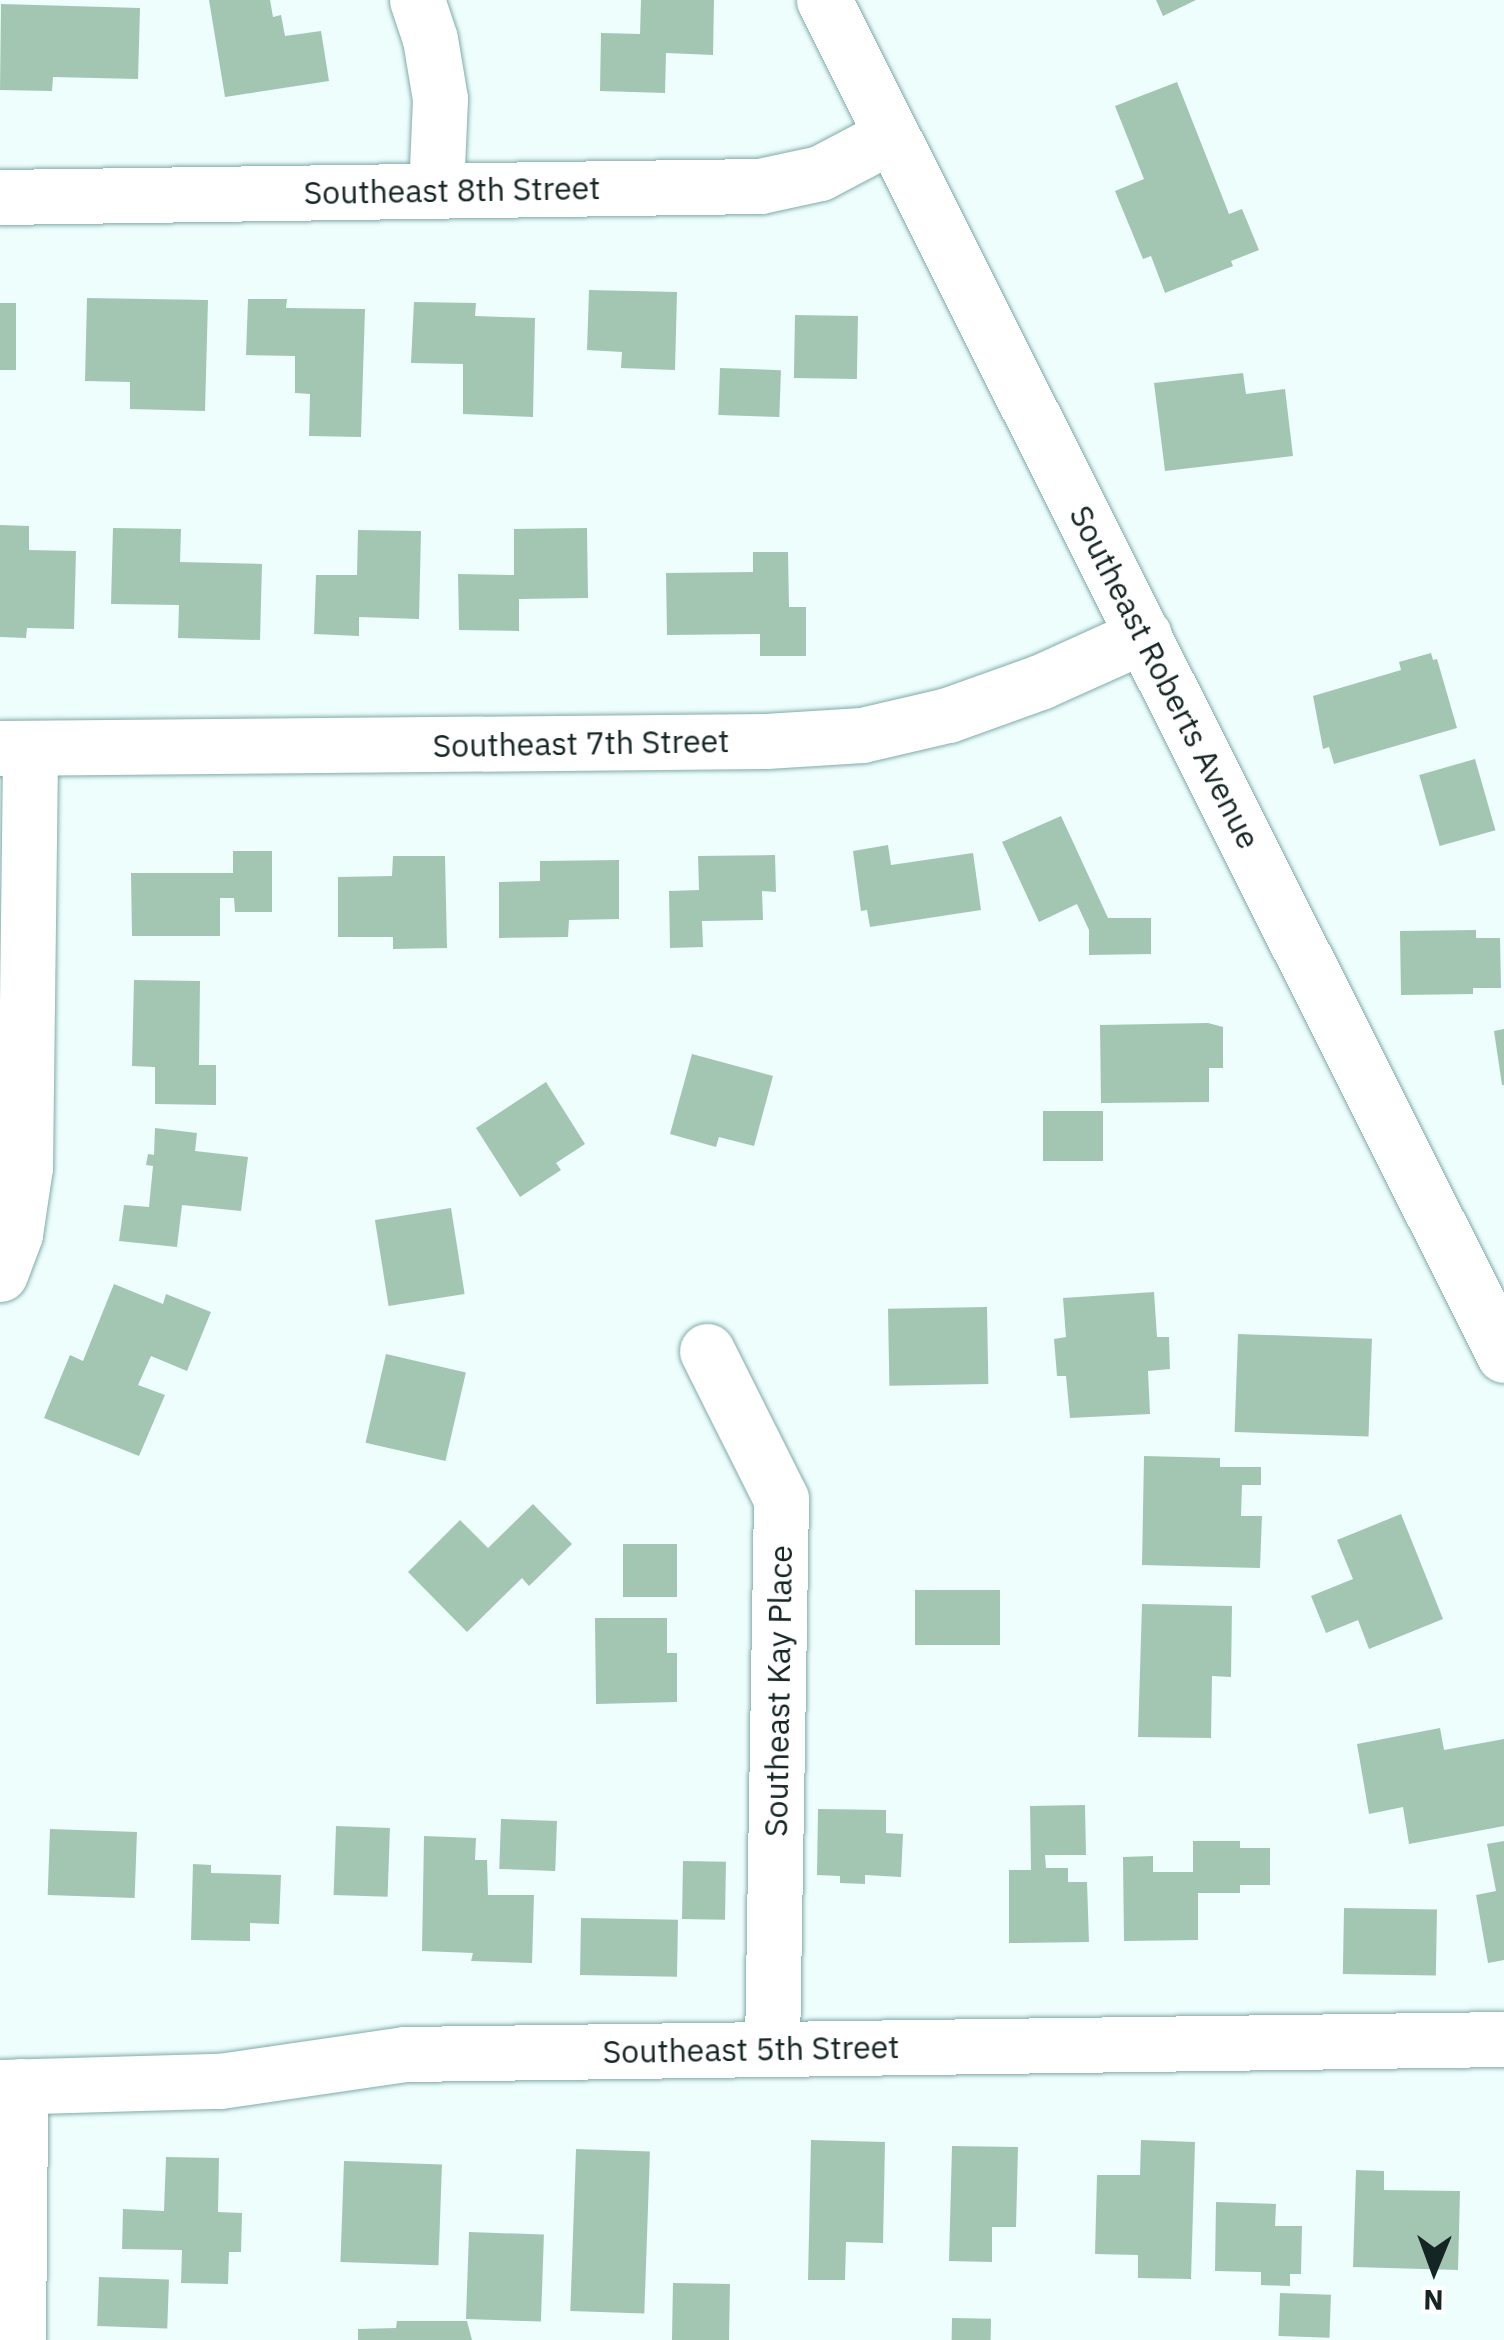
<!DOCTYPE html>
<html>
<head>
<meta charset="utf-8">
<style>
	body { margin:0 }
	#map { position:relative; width:1504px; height:2340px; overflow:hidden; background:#edfefd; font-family:"IBM Plex Sans",sans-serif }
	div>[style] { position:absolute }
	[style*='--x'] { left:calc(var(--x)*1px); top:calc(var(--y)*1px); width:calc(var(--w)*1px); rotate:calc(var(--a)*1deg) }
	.building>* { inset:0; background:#a3c6b3; transform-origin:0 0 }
	.roads { filter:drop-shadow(0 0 2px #81aba8) drop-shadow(0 0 2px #81aba8) }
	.minor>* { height:55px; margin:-27.5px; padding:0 27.5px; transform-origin:27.5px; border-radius:27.5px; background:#fff }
	.tertiary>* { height:55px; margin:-27.5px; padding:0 27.5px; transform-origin:27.5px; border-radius:27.5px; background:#fff }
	span { translate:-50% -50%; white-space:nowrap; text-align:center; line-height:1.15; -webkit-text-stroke:9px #fff; paint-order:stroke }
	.street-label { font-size:32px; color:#142524 }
	.north { position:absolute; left:1384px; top:2220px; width:100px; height:100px; -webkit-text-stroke:8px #fff; paint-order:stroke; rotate:181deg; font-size:28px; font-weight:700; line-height:40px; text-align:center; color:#142524 }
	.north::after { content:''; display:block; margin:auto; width:35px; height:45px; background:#142524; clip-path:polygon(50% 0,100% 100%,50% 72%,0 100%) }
</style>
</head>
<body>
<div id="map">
	<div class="building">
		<i style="clip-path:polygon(209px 0,270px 0,273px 17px,281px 15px,285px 36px,321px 31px,329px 81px,225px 97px)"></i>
		<i style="clip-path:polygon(641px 0,714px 0,713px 55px,666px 53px,665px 93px,600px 91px,601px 33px,640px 34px)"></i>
		<i style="clip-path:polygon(1156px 0,1196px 0,1163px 16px)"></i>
		<i style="clip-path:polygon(1px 4px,140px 8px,138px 79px,53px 77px,52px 91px,0 90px)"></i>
		<i style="clip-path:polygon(1177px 82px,1229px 214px,1242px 209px,1259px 250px,1231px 261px,1233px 266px,1165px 293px,1151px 256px,1143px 259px,1115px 191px,1144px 179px,1115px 106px)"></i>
		<i style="clip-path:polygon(589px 290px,677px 292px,675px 370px,621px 368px,622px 352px,587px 350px)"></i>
		<i style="clip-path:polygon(87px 298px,208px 300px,205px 411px,130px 409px,130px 382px,85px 381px)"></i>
		<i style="clip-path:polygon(248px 299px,287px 299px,286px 308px,365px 309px,361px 437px,309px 436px,310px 394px,295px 393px,295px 356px,246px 355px)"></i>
		<i style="clip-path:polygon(414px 302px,476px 303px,475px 316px,535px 318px,533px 417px,463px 414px,463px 364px,411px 363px)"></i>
		<i style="left:16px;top:303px;width:67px;height:16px;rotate:90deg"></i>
		<i style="left:795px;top:315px;width:63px;height:63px;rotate:1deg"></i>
		<i style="left:720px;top:368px;width:61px;height:47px;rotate:2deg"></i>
		<i style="clip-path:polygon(1243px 373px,1246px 394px,1285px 389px,1293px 456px,1165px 471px,1154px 383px)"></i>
		<i style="clip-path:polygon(0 525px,29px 526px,29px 550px,76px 551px,74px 629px,27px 628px,26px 638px,0 637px)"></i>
		<i style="clip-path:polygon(113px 528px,181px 529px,180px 562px,262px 564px,260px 640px,178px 638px,179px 605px,111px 604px)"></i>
		<i style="clip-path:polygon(587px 528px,588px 598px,519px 599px,519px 631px,459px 630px,458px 574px,514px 575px,514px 529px)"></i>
		<i style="clip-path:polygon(358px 530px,421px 531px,419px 619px,359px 617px,359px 636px,314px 634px,316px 575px,357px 575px)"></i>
		<i style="clip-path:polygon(753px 552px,788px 552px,789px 607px,806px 607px,806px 656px,760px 656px,760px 634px,667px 635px,666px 573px,753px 572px)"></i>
		<i style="clip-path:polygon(1431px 653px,1433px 660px,1437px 659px,1457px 728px,1334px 764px,1329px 747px,1323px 749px,1313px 696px,1401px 670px,1399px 662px)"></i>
		<i style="left:1475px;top:759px;width:74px;height:58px;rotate:74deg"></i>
		<i style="clip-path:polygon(1061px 816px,1108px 918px,1151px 918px,1151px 954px,1089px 955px,1089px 930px,1077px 904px,1039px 922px,1002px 842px)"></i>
		<i style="clip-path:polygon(888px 845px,891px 865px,973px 853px,981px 910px,870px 927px,867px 910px,861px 911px,853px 851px)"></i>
		<i style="clip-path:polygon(233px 851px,272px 851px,272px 912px,235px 912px,234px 898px,220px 898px,220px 936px,132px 936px,131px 873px,233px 873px)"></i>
		<i style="clip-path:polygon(775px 855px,776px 892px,762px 891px,763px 920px,702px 921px,703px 947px,670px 948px,669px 891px,699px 890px,698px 856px)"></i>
		<i style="clip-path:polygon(393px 856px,445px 856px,447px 948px,393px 949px,393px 937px,338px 937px,338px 877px,392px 876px)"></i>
		<i style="clip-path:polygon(619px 860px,619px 919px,569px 920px,568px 937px,499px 938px,499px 882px,540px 881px,540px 861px)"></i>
		<i style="clip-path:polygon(1476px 930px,1476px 938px,1500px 938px,1501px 988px,1473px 988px,1473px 994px,1401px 995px,1400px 931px)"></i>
		<i style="clip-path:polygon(134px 980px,200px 981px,199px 1065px,216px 1065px,216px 1105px,155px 1104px,155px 1067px,132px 1066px)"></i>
		<i style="clip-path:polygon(1208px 1023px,1223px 1027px,1223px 1068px,1209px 1068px,1209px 1102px,1101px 1103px,1100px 1025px)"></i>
		<i style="clip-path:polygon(1504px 1029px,1504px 1085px,1502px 1085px,1494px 1031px)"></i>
		<i style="clip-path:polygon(692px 1054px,773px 1076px,754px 1146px,719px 1137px,716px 1147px,670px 1134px)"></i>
		<i style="clip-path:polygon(546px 1082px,585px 1144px,556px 1163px,561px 1170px,520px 1197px,476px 1128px)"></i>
		<i style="left:1043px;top:1111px;width:60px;height:50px"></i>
		<i style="clip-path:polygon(155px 1128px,197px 1133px,195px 1151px,248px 1157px,241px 1211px,182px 1205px,177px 1247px,119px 1241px,124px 1205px,149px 1207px,153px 1166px,146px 1165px,148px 1154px,154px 1155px)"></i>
		<i style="left:451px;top:1208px;width:87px;height:77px;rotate:81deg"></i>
		<i style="clip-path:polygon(114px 1284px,163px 1304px,166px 1294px,211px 1312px,187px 1371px,151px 1356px,138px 1385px,165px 1395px,139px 1456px,44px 1418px,70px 1355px,83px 1361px)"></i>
		<i style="clip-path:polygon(1154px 1292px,1157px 1337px,1169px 1337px,1170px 1369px,1148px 1371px,1150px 1414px,1070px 1418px,1066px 1376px,1057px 1376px,1054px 1339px,1066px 1337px,1063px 1298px)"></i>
		<i style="left:987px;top:1307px;width:77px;height:99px;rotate:89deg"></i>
		<i style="left:1238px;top:1334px;width:134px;height:98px;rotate:2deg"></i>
		<i style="left:386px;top:1354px;width:82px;height:91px;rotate:13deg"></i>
		<i style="clip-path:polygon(1144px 1456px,1220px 1458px,1220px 1467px,1261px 1467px,1261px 1485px,1242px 1485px,1241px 1516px,1262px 1516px,1260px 1568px,1142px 1565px)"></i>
		<i style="clip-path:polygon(533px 1504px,572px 1544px,529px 1586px,522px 1578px,467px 1632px,408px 1572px,460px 1520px,488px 1548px)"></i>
		<i style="clip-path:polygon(1401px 1514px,1443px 1619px,1369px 1649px,1358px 1620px,1326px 1633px,1311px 1596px,1353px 1579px,1337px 1540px)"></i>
		<i style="left:677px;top:1544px;width:53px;height:54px;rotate:90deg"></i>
		<i style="left:915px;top:1590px;width:85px;height:55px"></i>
		<i style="clip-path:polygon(1142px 1604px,1232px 1606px,1231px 1677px,1212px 1676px,1211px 1738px,1138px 1737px)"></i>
		<i style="clip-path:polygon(595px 1618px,667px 1618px,667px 1653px,677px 1653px,677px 1702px,596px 1704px)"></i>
		<i style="clip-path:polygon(1440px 1728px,1444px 1750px,1504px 1739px,1504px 1826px,1409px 1844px,1403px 1807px,1369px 1814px,1357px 1744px)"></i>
		<i style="clip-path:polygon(1085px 1805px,1086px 1855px,1045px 1855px,1046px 1868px,1068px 1868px,1068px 1882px,1087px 1882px,1089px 1942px,1009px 1943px,1009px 1870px,1031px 1870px,1030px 1806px)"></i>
		<i style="clip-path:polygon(818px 1809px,886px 1810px,886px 1833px,903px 1834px,901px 1877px,865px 1875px,865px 1884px,840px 1883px,840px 1876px,817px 1875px)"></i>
		<i style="left:501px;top:1819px;width:56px;height:50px;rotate:2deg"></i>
		<i style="left:336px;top:1826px;width:54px;height:69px;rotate:2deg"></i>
		<i style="left:50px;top:1829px;width:87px;height:66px;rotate:2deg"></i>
		<i style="clip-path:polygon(424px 1836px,476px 1838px,475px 1860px,487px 1860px,488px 1895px,534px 1895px,532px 1963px,471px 1961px,473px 1953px,422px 1951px)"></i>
		<i style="clip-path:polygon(1193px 1841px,1240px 1841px,1240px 1848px,1270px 1848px,1270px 1885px,1240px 1885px,1240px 1893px,1198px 1893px,1198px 1940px,1124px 1941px,1123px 1857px,1153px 1856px,1153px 1872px,1193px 1872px)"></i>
		<i style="clip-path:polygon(1504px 1841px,1504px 1960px,1488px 1963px,1476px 1895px,1496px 1891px,1487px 1844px)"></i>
		<i style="left:683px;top:1861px;width:43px;height:58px;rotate:1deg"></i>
		<i style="clip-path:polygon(193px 1864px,211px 1865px,211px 1873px,281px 1875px,279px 1924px,250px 1923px,250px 1941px,191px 1940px)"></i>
		<i style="left:1344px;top:1908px;width:93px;height:66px;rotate:1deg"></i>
		<i style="left:581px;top:1918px;width:97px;height:57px;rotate:1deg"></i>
		<i style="clip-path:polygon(811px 2140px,885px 2142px,883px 2243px,846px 2242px,845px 2280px,808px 2280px)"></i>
		<i style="clip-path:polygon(1141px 2140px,1195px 2142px,1191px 2279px,1138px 2278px,1138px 2255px,1095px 2254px,1097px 2175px,1140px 2175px)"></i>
		<i style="clip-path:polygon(952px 2146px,1018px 2147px,1016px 2227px,992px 2227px,992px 2262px,949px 2261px)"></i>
		<i style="left:576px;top:2149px;width:74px;height:162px;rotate:2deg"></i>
		<i style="clip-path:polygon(166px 2157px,219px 2158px,218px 2212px,242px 2213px,241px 2252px,229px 2252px,228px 2284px,181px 2283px,182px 2250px,122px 2249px,123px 2209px,164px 2211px)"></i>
		<i style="left:344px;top:2161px;width:98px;height:101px;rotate:2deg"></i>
		<i style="clip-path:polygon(1356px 2170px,1384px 2171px,1384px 2190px,1460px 2191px,1458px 2270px,1353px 2267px)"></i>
		<i style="clip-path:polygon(1216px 2202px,1276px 2204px,1275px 2226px,1302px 2226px,1301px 2274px,1290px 2274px,1290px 2286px,1261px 2285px,1261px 2272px,1215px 2271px)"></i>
		<i style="left:469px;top:2232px;width:75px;height:87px;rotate:2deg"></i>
		<i style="left:99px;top:2277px;width:70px;height:49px;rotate:2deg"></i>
		<i style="left:673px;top:2283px;width:57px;height:57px;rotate:1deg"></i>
		<i style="left:1280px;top:2293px;width:51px;height:43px;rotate:2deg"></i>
		<i style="left:952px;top:2318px;width:39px;height:22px;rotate:1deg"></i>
		<i style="clip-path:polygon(397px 2321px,467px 2321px,472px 2340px,358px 2340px,358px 2329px,396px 2328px)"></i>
	</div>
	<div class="roads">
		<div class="minor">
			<i style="--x:417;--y:0;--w:41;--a:71.6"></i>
			<i style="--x:430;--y:39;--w:61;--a:80.5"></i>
			<i style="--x:440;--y:99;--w:90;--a:92.5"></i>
			<i style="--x:0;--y:197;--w:760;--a:-0.83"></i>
			<i style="--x:760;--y:186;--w:61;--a:-12.2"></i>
			<i style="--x:820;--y:173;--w:81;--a:-27.8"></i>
			<i style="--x:0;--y:748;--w:766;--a:-0.52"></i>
			<i style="--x:766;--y:741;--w:96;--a:-3.6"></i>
			<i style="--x:862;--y:735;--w:88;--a:-13.1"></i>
			<i style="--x:948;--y:715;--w:98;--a:-19.7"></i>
			<i style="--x:1040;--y:682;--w:114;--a:-24.3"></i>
			<i style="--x:0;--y:1274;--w:43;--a:-69.4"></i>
			<i style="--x:15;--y:1234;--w:68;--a:-81.5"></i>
			<i style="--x:25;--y:1167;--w:419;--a:-89.3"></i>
			<i style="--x:707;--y:1351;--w:165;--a:63.4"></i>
			<i style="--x:781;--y:1499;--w:549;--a:90.94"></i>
			<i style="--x:0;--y:2087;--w:220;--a:-1.6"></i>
			<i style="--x:220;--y:2081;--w:187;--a:-8.3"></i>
			<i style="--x:405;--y:2054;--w:1099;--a:-0.78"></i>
			<i style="--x:18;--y:2340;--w:254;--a:-89.5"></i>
		</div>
		<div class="tertiary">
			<i style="--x:824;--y:0;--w:1516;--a:63.35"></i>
		</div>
	</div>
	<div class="street-label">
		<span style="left:452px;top:190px;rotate:-1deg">Southeast 8th Street</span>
		<span style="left:1165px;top:677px;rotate:63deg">Southeast Roberts Avenue</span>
		<span style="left:581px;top:743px;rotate:-1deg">Southeast 7th Street</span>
		<span style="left:778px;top:1691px;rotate:-89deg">Southeast Kay Place</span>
		<span style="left:751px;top:2049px;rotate:-1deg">Southeast 5th Street</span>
	</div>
	<div class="north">N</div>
</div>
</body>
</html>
